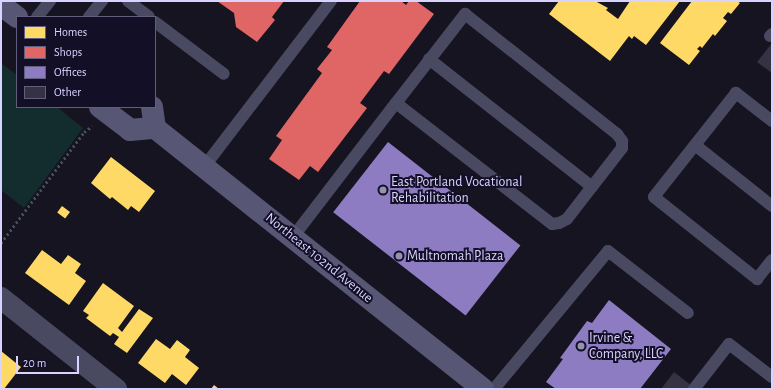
<!DOCTYPE html>
<html>
<head>
<meta charset="utf-8">
<style>
	body { margin:0 }
	#map { position:relative; width:773px; height:390px; overflow:hidden; background:#161421; font-family:"Alegreya Sans",sans-serif }
	div>[style] { position:absolute }
	[style*='--x'] { left:calc(var(--x)*1px); top:calc(var(--y)*1px); width:calc(var(--w)*1px); rotate:calc(var(--a)*1deg) }
	.green>* { inset:0; background:#132c2d }
	.homes>* { inset:0; background:#ffd966; transform-origin:0 0 }
	.shops>* { inset:0; background:#e06666 }
	.offices>* { inset:0; background:#8e7cc3; transform-origin:0 0 }
	.building>* { inset:0; background:#343243 }
	.path>* { height:2.5px; margin-top:-1.25px; transform-origin:0; background:repeating-linear-gradient(90deg,#44505f 0 2px,transparent 0 5px) }
	.service>* { height:12px; margin:-6px; padding:0 6px; transform-origin:6px; border-radius:6px; background:#4a4962 }
	.minor>* { height:22px; margin:-11px; padding:0 11px; transform-origin:11px; border-radius:11px; background:#4a4962 }
	.secondary>* { height:22px; margin:-11px; padding:0 11px; transform-origin:11px; border-radius:11px; background:#575674 }
	.dots>* { width:11px; height:11px; translate:-50% -50%; box-sizing:border-box; border:2px solid #130f26; border-radius:50% }
	span { translate:-50% -50%; white-space:nowrap; text-align:center; line-height:1.15; -webkit-text-stroke:4px #130f26; paint-order:stroke }
	.poi-label { font-size:14px; color:#d9d4ff }
	.left { translate:0 -50%; text-align:left }
	.street-label { font-size:14px; color:#d9d4ff }
	.frame { position:absolute; inset:0; border:2px solid #d9d4ff; pointer-events:none }
	.legend { position:absolute; left:16px; top:16px; width:140px; height:92px; box-sizing:border-box; background:#130f26; border:1px solid #625e7d; margin:0; padding:5px 7px; list-style:none; font-size:12px; color:#d9d4ff }
	.legend li { display:flex; align-items:center; gap:8px; height:20px }
	.legend b { width:20px; border:1px solid #625e7d }
	.scale { position:absolute; left:16px; top:356px; width:63px; height:18px; box-sizing:border-box; border:2px solid #d9d4ff; border-top:0; padding-left:5px; font-size:12px; line-height:14px; white-space:nowrap; color:#d9d4ff; -webkit-text-stroke:3px #130f26; paint-order:stroke }
</style>
</head>
<body>
<div id="map">
	<div class="green">
		<i style="clip-path:polygon(1px 63px,17px 75px,17px 107px,57px 107px,83px 128px,24px 208px,1px 190px)"></i>
	</div>
	<div class="homes">
		<i style="clip-path:polygon(559px 1px,595px 1px,608px 8px,606px 10px,618px 19px,630px 1px,680px 1px,646px 45px,634px 36px,632px 39px,629px 36px,610px 61px,549px 14px)"></i>
		<i style="clip-path:polygon(692px 1px,737px 1px,740px 3px,731px 14px,728px 12px,723px 18px,727px 21px,715px 36px,713px 34px,702px 48px,700px 46px,697px 49px,700px 51px,689px 65px,660px 43px)"></i>
		<i style="clip-path:polygon(111px 157px,155px 191px,139px 212px,131px 206px,128px 210px,112px 197px,110px 199px,91px 183px)"></i>
		<i style="left:62px;top:206px;width:10px;height:8px;rotate:37deg"></i>
		<i style="clip-path:polygon(42px 250px,61px 264px,68px 255px,81px 264px,75px 273px,86px 281px,69px 305px,25px 273px)"></i>
		<i style="clip-path:polygon(103px 283px,134px 306px,118px 328px,122px 332px,139px 309px,153px 318px,127px 353px,114px 344px,119px 337px,113px 333px,110px 336px,86px 318px,89px 315px,83px 311px)"></i>
		<i style="clip-path:polygon(156px 339px,170px 349px,177px 340px,190px 350px,185px 357px,199px 368px,186px 385px,172px 374px,165px 383px,138px 363px)"></i>
		<i style="clip-path:polygon(1px 351px,21px 367px,4px 389px,1px 389px)"></i>
		<i style="clip-path:polygon(214px 385px,219px 389px,211px 389px)"></i>
	</div>
	<div class="shops">
		<i style="clip-path:polygon(217px 1px,284px 1px,272px 17px,275px 20px,257px 42px,236px 27px,234px 13px)"></i>
		<i style="clip-path:polygon(360px 1px,401px 1px,406px 5px,409px 1px,416px 1px,434px 14px,389px 74px,384px 71px,360px 103px,367px 108px,318px 172px,310px 166px,299px 180px,269px 159px,282px 140px,276px 136px,322px 73px,317px 69px,332px 50px,327px 47px)"></i>
	</div>
	<div class="offices">
		<i style="left:388px;top:142px;width:168px;height:89px;rotate:38deg"></i>
		<i style="clip-path:polygon(609px 300px,671px 349px,640px 389px,556px 389px,546px 382px,563px 359px,560px 358px,587px 321px,592px 323px)"></i>
	</div>
	<div class="building">
		<i style="clip-path:polygon(772px 43px,772px 73px,757px 62px)"></i>
		<i style="clip-path:polygon(674px 372px,692px 386px,690px 389px,661px 389px)"></i>
	</div>
	<div class="path">
		<i style="--x:1;--y:243;--w:139;--a:-53.2"></i>
		<i style="--x:84;--y:132;--w:10;--a:-37"></i>
	</div>
	<div class="service">
		<i style="--x:128;--y:1;--w:26;--a:37"></i>
		<i style="--x:37;--y:17;--w:21;--a:-51"></i>
		<i style="--x:89;--y:17;--w:21;--a:-51"></i>
		<i style="--x:155;--y:22;--w:86;--a:37"></i>
		<i style="--x:770;--y:36;--w:3;--a:-45"></i>
		<i style="--x:429;--y:59;--w:207;--a:38.1"></i>
		<i style="--x:772;--y:121;--w:46;--a:-142.1"></i>
		<i style="--x:736;--y:93;--w:132;--a:128.3"></i>
		<i style="--x:654;--y:197;--w:132;--a:38.5"></i>
		<i style="--x:757;--y:279;--w:24;--a:-52"></i>
		<i style="--x:695;--y:145;--w:98;--a:38.4"></i>
		<i style="--x:204;--y:167;--w:209;--a:-52.6"></i>
		<i style="--x:293;--y:237;--w:169;--a:-52.5"></i>
		<i style="--x:396;--y:103;--w:113;--a:-52.2"></i>
		<i style="--x:465;--y:14;--w:194;--a:38.3"></i>
		<i style="--x:617;--y:134;--w:9;--a:54"></i>
		<i style="--x:622;--y:141;--w:7;--a:90"></i>
		<i style="--x:622;--y:148;--w:90;--a:127.8"></i>
		<i style="--x:567;--y:219;--w:9;--a:153"></i>
		<i style="--x:559;--y:223;--w:7;--a:172"></i>
		<i style="--x:552;--y:224;--w:197;--a:-142.2"></i>
		<i style="--x:494;--y:389;--w:179;--a:-50.4"></i>
		<i style="--x:608;--y:251;--w:101;--a:37.8"></i>
		<i style="--x:694;--y:389;--w:57;--a:-52.1"></i>
		<i style="--x:729;--y:344;--w:54;--a:37.5"></i>
	</div>
	<div class="minor">
		<i style="--x:1;--y:298;--w:147;--a:38.4"></i>
	</div>
	<div class="secondary">
		<i style="--x:1;--y:5;--w:20;--a:37"></i>
		<i style="--x:100;--y:107;--w:38;--a:37"></i>
		<i style="--x:130;--y:130;--w:25;--a:-5"></i>
		<i style="--x:152;--y:107;--w:21;--a:82"></i>
		<i style="--x:155;--y:128;--w:419;--a:38.5"></i>
	</div>
	<div class="dots">
		<i style="left:383px;top:190px;background:#9591b1"></i>
		<i style="left:399px;top:256px;background:#9591b1"></i>
		<i style="left:581px;top:346px;background:#9591b1"></i>
	</div>
	<div class="poi-label">
		<span class="left" style="left:391px;top:190px">East Portland Vocational<br>Rehabilitation</span>
		<span class="left" style="left:407px;top:256px">Multnomah Plaza</span>
		<span class="left" style="left:589px;top:346px">Irvine &amp;<br>Company, LLC</span>
	</div>
	<div class="street-label">
		<span style="left:319px;top:258px;rotate:39deg">Northeast 102nd Avenue</span>
	</div>
	<div class="frame"></div>
	<ul class="legend">
	<li><b style="height:11px;background:#ffd966"></b>Homes</li>
	<li><b style="height:11px;background:#e06666"></b>Shops</li>
	<li><b style="height:11px;background:#8e7cc3"></b>Offices</li>
	<li><b style="height:11px;background:#343243"></b>Other</li>
	</ul>
	<div class="scale">20 m</div>
</div>
</body>
</html>
